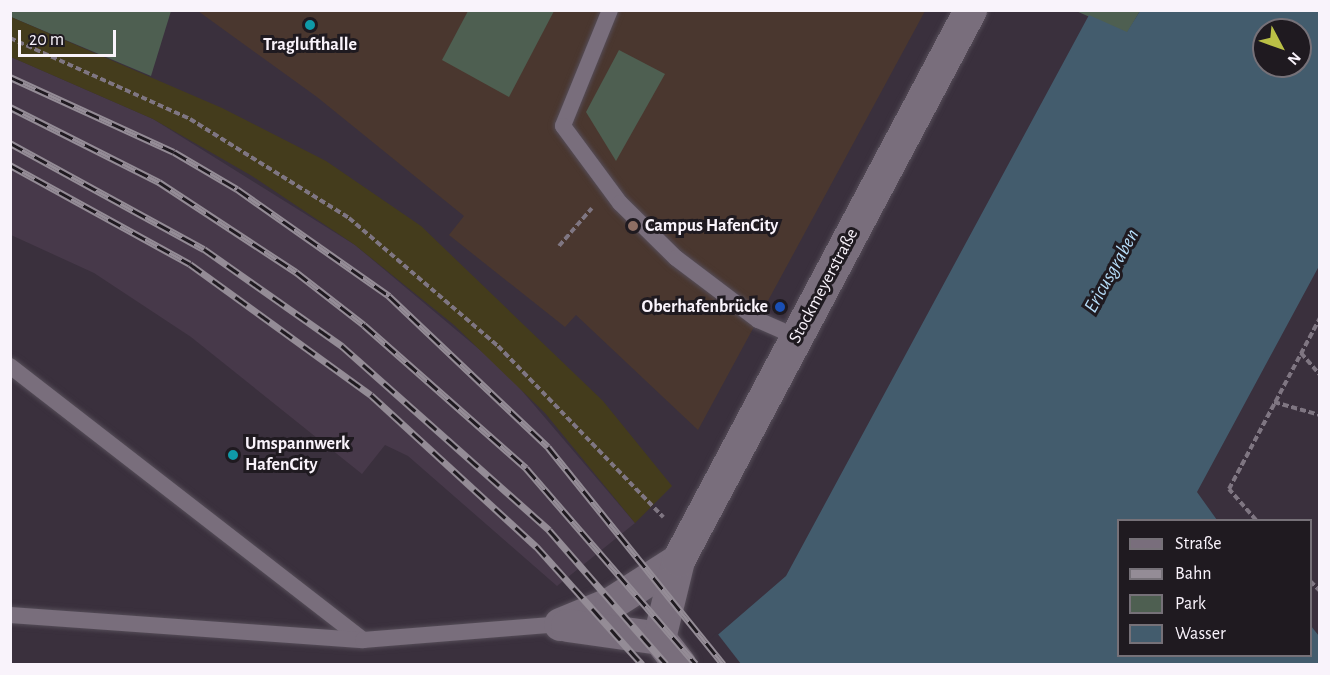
<!DOCTYPE html>
<html>
<head>
<meta charset="utf-8">
<style>
	body { margin:0 }
	#map { position:relative; width:1330px; height:675px; overflow:hidden; background:#3a303d; font-family:"Alegreya Sans",sans-serif }
	div>[style] { position:absolute }
	[style*='--x'] { left:calc(var(--x)*1px); top:calc(var(--y)*1px); width:calc(var(--w)*1px); rotate:calc(var(--a)*1deg) }
	.built>* { inset:0; background:#47394a }
	.education>* { inset:0; background:#4a372f }
	.green>* { inset:0; background:#4e5f51 }
	.sand>* { inset:0; background:#443c1c }
	.water>* { inset:0; background:#435c6d }
	.pier>* { inset:0; background:#3a303d }
	.path>* { height:4px; margin-top:-2px; transform-origin:0; background:repeating-linear-gradient(90deg,#7f7682 0 6px,transparent 0 9px) }
	.roads { filter:drop-shadow(0 0 2px #554d58) drop-shadow(0 0 2px #554d58) }
	.lane>* { height:16px; margin:-8px; padding:0 8px; transform-origin:8px; border-radius:8px; background:#796e7c }
	.street>* { height:33px; margin:-16.5px; padding:0 16.5px; transform-origin:16.5px; border-radius:16.5px; background:#796e7c }
	.rail>* { height:7px; margin-top:-3.5px; transform-origin:0; background:repeating-linear-gradient(90deg,#1f1a20 0 14px,#948c96 0 28px); box-sizing:border-box; border-block:2px solid #948c96 }
	.dots>* { width:16px; height:16px; translate:-50% -50%; box-sizing:border-box; border:3px solid #1f1a20; border-radius:50% }
	span { translate:-50% -50%; white-space:nowrap; text-align:center; line-height:1.15; -webkit-text-stroke:6px #1f1a20; paint-order:stroke }
	.poi-label { font-size:18px; color:#f9f3fb; font-weight:700 }
	.left { translate:0 -50%; text-align:left }
	.right { translate:-100% -50%; text-align:right }
	.street-label { font-size:18px; color:#f9f3fb }
	.water-label { font-size:20px; color:#b7defa; font-style:italic }
	.frame { position:absolute; inset:0; border:12px solid #f9f3fb; pointer-events:none }
	.legend { position:absolute; left:1117px; top:519px; width:195px; height:138px; box-sizing:border-box; background:#1f1a20; border:2px solid #767178; margin:0; padding:8px 10px; list-style:none; font-size:18px; color:#f9f3fb }
	.legend li { display:flex; align-items:center; gap:12px; height:30px }
	.legend b { width:30px; border:2px solid #767178 }
	.north { position:absolute; left:1252px; top:18px; width:60px; height:60px; box-sizing:border-box; background:#1f1a20; border:2px solid #767178; border-radius:50%; rotate:131deg; font-size:16px; font-weight:700; line-height:24px; text-align:center; color:#f9f3fb }
	.north::after { content:''; display:block; margin:auto; width:21px; height:27px; background:#bac046; clip-path:polygon(50% 0,100% 100%,50% 72%,0 100%) }
	.scale { position:absolute; left:18px; top:30px; width:98px; height:27px; box-sizing:border-box; border:3px solid #f9f3fb; border-top:0; padding-left:8px; font-size:18px; line-height:21px; white-space:nowrap; color:#f9f3fb; -webkit-text-stroke:4px #1f1a20; paint-order:stroke }
</style>
</head>
<body>
<div id="map">
	<div class="built">
		<i style="clip-path:polygon(11px 57px,153px 119px,355px 245px,505px 371px,635px 523px,557px 586px,408px 456px,385px 445px,362px 474px,191px 337px,94px 273px,11px 235px)"></i>
	</div>
	<div class="education">
		<i style="clip-path:polygon(198px 11px,925px 11px,698px 430px,576px 315px,565px 327px,449px 235px,464px 216px,317px 97px)"></i>
	</div>
	<div class="green">
		<i style="clip-path:polygon(10px 11px,171px 11px,151px 76px,11px 17px)"></i>
		<i style="clip-path:polygon(468px 11px,554px 11px,509px 97px,442px 60px)"></i>
		<i style="clip-path:polygon(1076px 11px,1140px 11px,1127px 33px)"></i>
		<i style="clip-path:polygon(619px 50px,665px 74px,616px 161px,586px 112px)"></i>
	</div>
	<div class="sand">
		<i style="clip-path:polygon(11px 17px,222px 108px,326px 161px,421px 226px,603px 401px,672px 486px,635px 523px,545px 413px,454px 325px,355px 245px,252px 176px,153px 119px,11px 57px)"></i>
	</div>
	<div class="water">
		<i style="clip-path:polygon(evenodd,1140px 11px,1319px 11px,1319px 266px,1197px 492px,1217px 520px,1118px 520px,1118px 656px,1310px 656px,1311px 626px,1319px 636px,1319px 664px,684px 664px,786px 576px,1089px 15px,1127px 32px,1140px 11px,1264px 30px,1300px 30px,1300px 66px,1264px 66px,1264px 30px)"></i>
	</div>
	<div class="pier">
		<i style="clip-path:polygon(717px 633px,741px 664px,681px 664px,682px 662px)"></i>
	</div>
	<div class="path">
		<i style="--x:10;--y:38;--w:197;--a:24.2"></i>
		<i style="--x:190;--y:119;--w:187;--a:31.9"></i>
		<i style="--x:349;--y:218;--w:196;--a:40.7"></i>
		<i style="--x:498;--y:346;--w:238;--a:46"></i>
		<i style="--x:559;--y:246;--w:50;--a:-49"></i>
		<i style="--x:1301;--y:353;--w:29;--a:49"></i>
		<i style="--x:1274;--y:402;--w:48;--a:15.8"></i>
		<i style="--x:1256;--y:520;--w:41;--a:-131.1"></i>
		<i style="--x:1229;--y:489;--w:194;--a:-62"></i>
		<i style="--x:1310;--y:581;--w:14;--a:45"></i>
	</div>
	<div class="roads">
		<div class="lane">
			<i style="--x:610;--y:10;--w:125;--a:112.1"></i>
			<i style="--x:563;--y:126;--w:96;--a:53.5"></i>
			<i style="--x:620;--y:203;--w:78;--a:44.5"></i>
			<i style="--x:676;--y:258;--w:103;--a:37.1"></i>
			<i style="--x:758;--y:320;--w:43;--a:23.6"></i>
			<i style="--x:10;--y:366;--w:447;--a:37.8"></i>
			<i style="--x:10;--y:615;--w:354;--a:4.1"></i>
			<i style="--x:363;--y:640;--w:198;--a:-4.6"></i>
		</div>
		<div class="street">
			<i style="--x:560;--y:624;--w:55;--a:-22.4"></i>
			<i style="--x:611;--y:603;--w:80;--a:-32.7"></i>
			<i style="--x:567;--y:625;--w:93;--a:8"></i>
			<i style="--x:659;--y:638;--w:33;--a:52"></i>
			<i style="--x:659;--y:638;--w:80;--a:-76.3"></i>
			<i style="--x:678;--y:560;--w:623;--a:-62.04"></i>
		</div>
	</div>
	<div class="rail">
		<i style="--x:10;--y:77;--w:180;--a:24.6"></i>
		<i style="--x:174;--y:152;--w:73;--a:30.4"></i>
		<i style="--x:237;--y:189;--w:186;--a:35.1"></i>
		<i style="--x:389;--y:296;--w:219;--a:43.5"></i>
		<i style="--x:548;--y:447;--w:279;--a:51.1"></i>
		<i style="--x:10;--y:107;--w:167;--a:26.7"></i>
		<i style="--x:159;--y:182;--w:164;--a:33.3"></i>
		<i style="--x:296;--y:272;--w:86;--a:37.9"></i>
		<i style="--x:364;--y:325;--w:216;--a:41.4"></i>
		<i style="--x:526;--y:468;--w:259;--a:49.1"></i>
		<i style="--x:10;--y:143;--w:221;--a:28.7"></i>
		<i style="--x:204;--y:249;--w:169;--a:35.1"></i>
		<i style="--x:342;--y:346;--w:277;--a:41.6"></i>
		<i style="--x:549;--y:530;--w:178;--a:48.9"></i>
		<i style="--x:10;--y:165;--w:205;--a:28.8"></i>
		<i style="--x:190;--y:264;--w:223;--a:35.9"></i>
		<i style="--x:371;--y:395;--w:224;--a:42.5"></i>
		<i style="--x:536;--y:546;--w:159;--a:48.1"></i>
	</div>
	<div class="dots">
		<i style="left:310px;top:25px;background:#0f9aa8"></i>
		<i style="left:633px;top:226px;background:#8d6e63"></i>
		<i style="left:780px;top:307px;background:#1a4fb4"></i>
		<i style="left:233px;top:455px;background:#0f9aa8"></i>
	</div>
	<div class="poi-label">
		<span style="left:310px;top:45px">Traglufthalle</span>
		<span class="left" style="left:645px;top:226px">Campus HafenCity</span>
		<span class="right" style="left:768px;top:307px">Oberhafenbrücke</span>
		<span class="left" style="left:245px;top:455px">Umspannwerk<br>HafenCity</span>
	</div>
	<div class="street-label">
		<span style="left:824px;top:286px;rotate:-62deg">Stockmeyerstraße</span>
	</div>
	<div class="water-label">
		<span style="left:1112px;top:271px;rotate:-61deg">Ericusgraben</span>
	</div>
	<div class="frame"></div>
	<ul class="legend">
	<li><b style="height:8px;background:#796e7c"></b>Straße</li>
	<li><b style="height:8px;background:#948c96"></b>Bahn</li>
	<li><b style="height:16px;background:#4e5f51"></b>Park</li>
	<li><b style="height:16px;background:#435c6d"></b>Wasser</li>
	</ul>
	<div class="north">N</div>
	<div class="scale">20 m</div>
</div>
</body>
</html>
